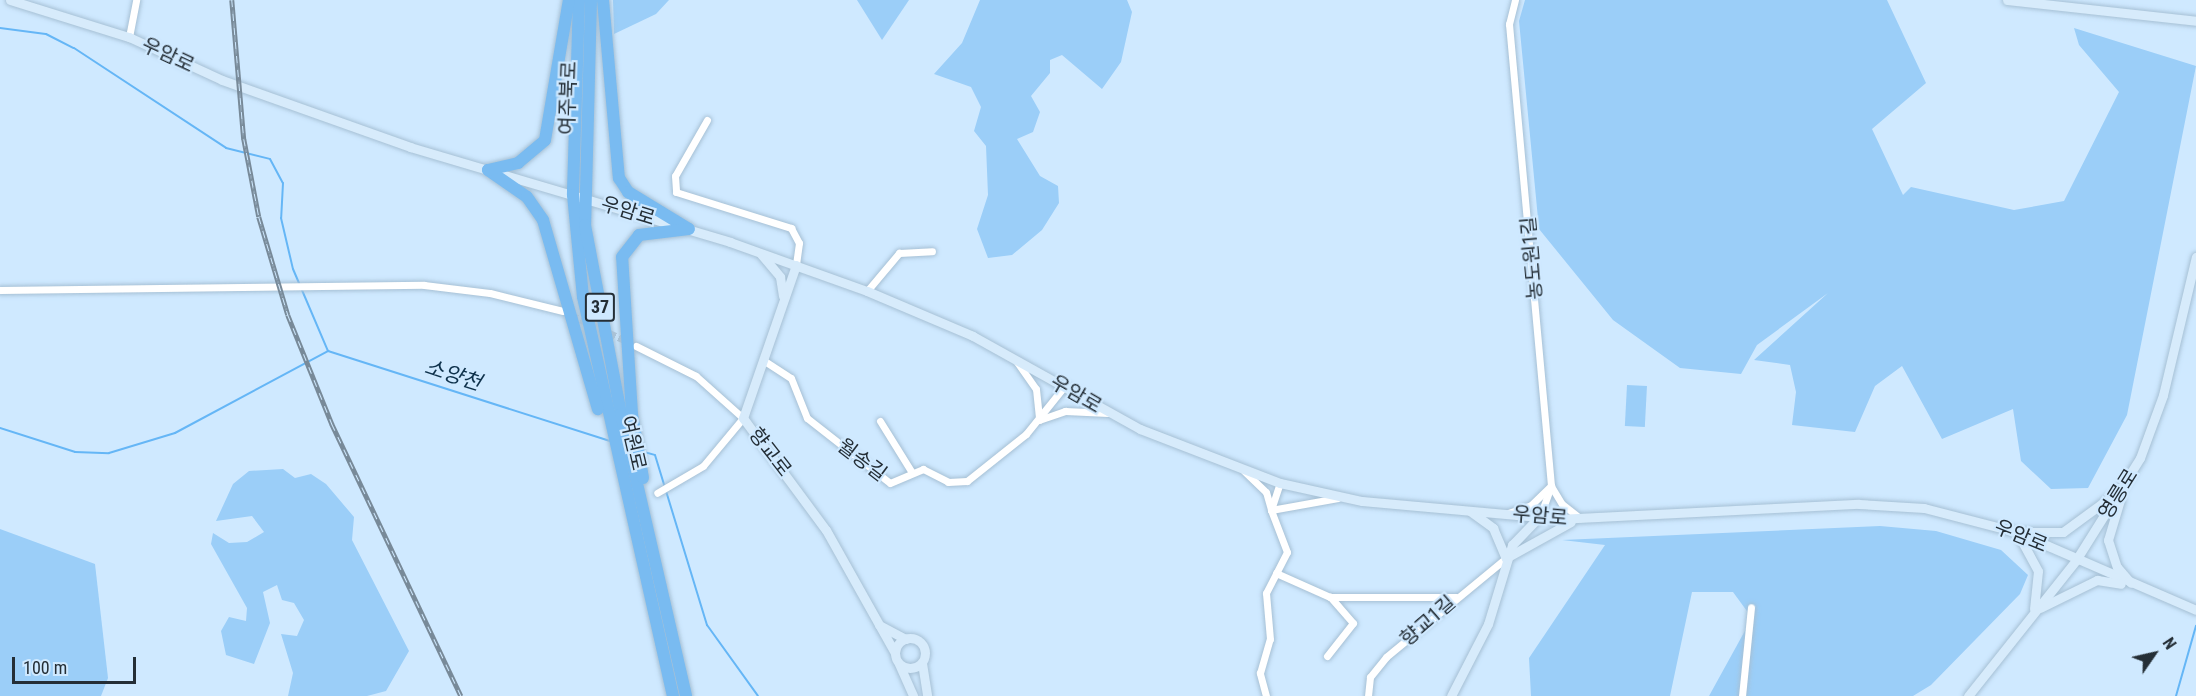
<!DOCTYPE html>
<html>
<head>
<meta charset="utf-8">
<style>
	body { margin:0 }
	#map { position:relative; width:2196px; height:696px; overflow:hidden; background:#cfe9ff; font-family:"Roboto Condensed","Noto Sans KR",sans-serif }
	div>[style] { position:absolute }
	[style*='--x'] { left:calc(var(--x)*1px); top:calc(var(--y)*1px); width:calc(var(--w)*1px); rotate:calc(var(--a)*1deg) }
	.green>* { inset:0; background:#9bcef8; transform-origin:0 0 }
	.stream>* { height:2px; margin:-1px; padding:0 1px; transform-origin:1px; border-radius:1px; background:#65b6f6 }
	.street-tunnel>* { height:7px; margin-top:-3.5px; transform-origin:0; background:repeating-linear-gradient(90deg,#adc4d7 0 7px,transparent 0 10.5px) }
	.roads { filter:drop-shadow(0 0 2px #a6c0d5) drop-shadow(0 0 2px #a6c0d5) }
	.street>* { height:7px; margin:-3.5px; padding:0 3.5px; transform-origin:3.5px; border-radius:3.5px; background:#fff }
	.secondary>* { height:9px; margin:-4.5px; padding:0 4.5px; transform-origin:4.5px; border-radius:4.5px; background:#d7ebfb }
	.secondary>.ring { margin:-4.5px; padding:0; box-sizing:content-box; background:none; border:9px solid #d7ebfb; border-radius:50% }
	.highway>* { height:12px; margin:-6px; padding:0 6px; transform-origin:6px; border-radius:6px; background:#79bbf1 }
	.rail>* { height:4.5px; margin-top:-2.25px; transform-origin:0; background:repeating-linear-gradient(90deg,#cfe9ff 0 7px,#788a99 0 14px); box-sizing:border-box; border-block:2px solid #788a99 }
	span { translate:-50% -50%; white-space:nowrap; text-align:center; line-height:1.15; -webkit-text-stroke:4.5px #cfe9ff; paint-order:stroke }
	.shield-label span { padding:2px 4px; background:#cfe9ff; border:2px solid; border-radius:4px; -webkit-text-stroke-width:0 }
	.shield-label { font-size:18px; color:#242e36; font-weight:700 }
	.street-label { font-size:20px; color:#242e36 }
	.water-label { font-size:21px; color:#0e314b; font-style:italic }
	.north { position:absolute; left:2124px; top:624px; width:60px; height:60px; -webkit-text-stroke:4px #cfe9ff; paint-order:stroke; rotate:56deg; font-size:16px; font-weight:700; line-height:24px; text-align:center; color:#242e36 }
	.north::after { content:''; display:block; margin:auto; width:21px; height:27px; background:#242e36; clip-path:polygon(50% 0,100% 100%,50% 72%,0 100%) }
	.scale { position:absolute; left:12px; top:657px; width:124px; height:27px; box-sizing:border-box; border:3px solid #242e36; border-top:0; padding-left:8px; font-size:18px; line-height:21px; white-space:nowrap; color:#242e36; -webkit-text-stroke:4px #cfe9ff; paint-order:stroke }
</style>
</head>
<body>
<div id="map">
	<div class="green">
		<i style="clip-path:polygon(613px 0,669px 0,656px 14px,614px 34px)"></i>
		<i style="clip-path:polygon(857px 0,909px 0,882px 40px)"></i>
		<i style="clip-path:polygon(980px 0,1127px 0,1132px 12px,1121px 62px,1102px 89px,1062px 55px,1050px 60px,1050px 73px,1031px 96px,1040px 112px,1033px 132px,1017px 139px,1040px 176px,1058px 186px,1059px 203px,1042px 230px,1012px 255px,988px 258px,977px 229px,988px 195px,986px 146px,974px 131px,981px 107px,971px 87px,934px 74px,962px 43px)"></i>
		<i style="clip-path:polygon(1525px 0,1887px 0,1926px 83px,1872px 129px,1903px 195px,1911px 187px,2014px 210px,2064px 201px,2119px 92px,2079px 45px,2074px 28px,2196px 66px,2127px 415px,2088px 488px,2051px 489px,2021px 461px,2013px 409px,1942px 439px,1902px 366px,1875px 386px,1855px 432px,1792px 425px,1796px 392px,1790px 365px,1754px 360px,1828px 293px,1757px 345px,1741px 374px,1680px 368px,1613px 320px,1539px 229px,1519px 21px)"></i>
		<i style="left:1627px;top:385px;width:20px;height:41px;rotate:3deg"></i>
		<i style="clip-path:polygon(283px 469px,295px 478px,311px 474px,326px 484px,354px 517px,352px 540px,409px 651px,386px 691px,367px 696px,288px 696px,293px 673px,281px 634px,297px 636px,304px 620px,294px 603px,282px 600px,277px 585px,263px 592px,270px 623px,254px 664px,226px 655px,221px 631px,229px 617px,246px 621px,247px 608px,211px 544px,213px 533px,229px 543px,247px 542px,264px 532px,252px 516px,216px 521px,233px 484px,249px 471px)"></i>
		<i style="clip-path:polygon(1880px 526px,1936px 531px,2001px 550px,2028px 575px,2020px 594px,1931px 685px,1913px 696px,1709px 696px,1752px 618px,1733px 592px,1692px 592px,1670px 696px,1531px 696px,1529px 658px,1605px 545px,1562px 540px)"></i>
		<i style="clip-path:polygon(0 529px,95px 564px,108px 678px,101px 696px,0 696px)"></i>
	</div>
	<div class="stream">
		<i style="--x:0;--y:28;--w:46;--a:7.4"></i>
		<i style="--x:46;--y:34;--w:31;--a:27"></i>
		<i style="--x:74;--y:48;--w:182;--a:33.3"></i>
		<i style="--x:226;--y:148;--w:45;--a:14"></i>
		<i style="--x:270;--y:159;--w:27;--a:62"></i>
		<i style="--x:283;--y:183;--w:35;--a:93"></i>
		<i style="--x:281;--y:218;--w:52;--a:76.8"></i>
		<i style="--x:293;--y:269;--w:89;--a:66.9"></i>
		<i style="--x:0;--y:428;--w:79;--a:17.7"></i>
		<i style="--x:75;--y:452;--w:34;--a:2"></i>
		<i style="--x:109;--y:453;--w:69;--a:-16.9"></i>
		<i style="--x:175;--y:433;--w:174;--a:-28.2"></i>
		<i style="--x:328;--y:351;--w:296;--a:17.7"></i>
		<i style="--x:644;--y:452;--w:11;--a:15"></i>
		<i style="--x:655;--y:455;--w:178;--a:73"></i>
		<i style="--x:707;--y:625;--w:87;--a:54.3"></i>
		<i style="--x:2176;--y:696;--w:73;--a:-74.1"></i>
	</div>
	<div class="street-tunnel">
		<i style="--x:571;--y:315;--w:64;--a:25"></i>
	</div>
	<div class="roads">
		<div class="street">
			<i style="--x:1515;--y:0;--w:25;--a:104"></i>
			<i style="--x:1509;--y:24;--w:464;--a:84.8"></i>
			<i style="--x:1551;--y:486;--w:32;--a:110"></i>
			<i style="--x:129;--y:37;--w:38;--a:-79"></i>
			<i style="--x:707;--y:120;--w:64;--a:119.7"></i>
			<i style="--x:675;--y:176;--w:16;--a:86"></i>
			<i style="--x:676;--y:192;--w:121;--a:17.4"></i>
			<i style="--x:791;--y:228;--w:17;--a:62"></i>
			<i style="--x:799;--y:243;--w:22;--a:98"></i>
			<i style="--x:0;--y:290;--w:424;--a:-0.7"></i>
			<i style="--x:424;--y:285;--w:66;--a:6.9"></i>
			<i style="--x:490;--y:293;--w:75;--a:13.9"></i>
			<i style="--x:867;--y:291;--w:50;--a:-49.9"></i>
			<i style="--x:899;--y:253;--w:33;--a:-3"></i>
			<i style="--x:636;--y:346;--w:67;--a:26.6"></i>
			<i style="--x:696;--y:376;--w:63;--a:41.8"></i>
			<i style="--x:743;--y:418;--w:62;--a:129.8"></i>
			<i style="--x:703;--y:466;--w:53;--a:149.6"></i>
			<i style="--x:763;--y:360;--w:33;--a:33"></i>
			<i style="--x:791;--y:378;--w:43;--a:68.2"></i>
			<i style="--x:807;--y:418;--w:105;--a:38.1"></i>
			<i style="--x:890;--y:483;--w:36;--a:-23"></i>
			<i style="--x:923;--y:469;--w:28;--a:27"></i>
			<i style="--x:948;--y:482;--w:19;--a:-3"></i>
			<i style="--x:967;--y:481;--w:75;--a:-38.5"></i>
			<i style="--x:1026;--y:434;--w:59;--a:-51.2"></i>
			<i style="--x:1017;--y:362;--w:33;--a:55"></i>
			<i style="--x:1036;--y:389;--w:31;--a:84"></i>
			<i style="--x:1039;--y:420;--w:28;--a:-19"></i>
			<i style="--x:1065;--y:411;--w:43;--a:2.7"></i>
			<i style="--x:880;--y:421;--w:59;--a:58.2"></i>
			<i style="--x:1244;--y:471;--w:30;--a:44"></i>
			<i style="--x:1266;--y:492;--w:19;--a:74"></i>
			<i style="--x:1271;--y:510;--w:68;--a:-10.2"></i>
			<i style="--x:1508;--y:513;--w:24;--a:-19"></i>
			<i style="--x:1531;--y:505;--w:28;--a:-44"></i>
			<i style="--x:1551;--y:486;--w:21;--a:59"></i>
			<i style="--x:1562;--y:504;--w:23;--a:38"></i>
			<i style="--x:1276;--y:573;--w:59;--a:24"></i>
			<i style="--x:1330;--y:597;--w:126;--a:0"></i>
			<i style="--x:1327;--y:656;--w:42;--a:-51.8"></i>
			<i style="--x:1353;--y:623;--w:35;--a:-131"></i>
			<i style="--x:1266;--y:696;--w:24;--a:-105"></i>
			<i style="--x:1260;--y:673;--w:35;--a:-74"></i>
			<i style="--x:1270;--y:639;--w:46;--a:-95"></i>
			<i style="--x:1266;--y:593;--w:46;--a:-62.9"></i>
			<i style="--x:1287;--y:552;--w:45;--a:-110.9"></i>
			<i style="--x:1271;--y:510;--w:28;--a:-72"></i>
			<i style="--x:1368;--y:696;--w:19;--a:-84"></i>
			<i style="--x:1370;--y:677;--w:26;--a:-51"></i>
			<i style="--x:1386;--y:657;--w:156;--a:-39.5"></i>
			<i style="--x:1742;--y:696;--w:89;--a:-84.2"></i>
		</div>
		<div class="secondary">
			<i style="--x:10;--y:0;--w:125;--a:17.3"></i>
			<i style="--x:129;--y:37;--w:102;--a:24.8"></i>
			<i style="--x:222;--y:80;--w:200;--a:19.6"></i>
			<i style="--x:410;--y:147;--w:334;--a:16.5"></i>
			<i style="--x:730;--y:242;--w:145;--a:19.7"></i>
			<i style="--x:867;--y:291;--w:115;--a:23"></i>
			<i style="--x:973;--y:336;--w:191;--a:29.1"></i>
			<i style="--x:1140;--y:429;--w:150;--a:21.1"></i>
			<i style="--x:1280;--y:483;--w:84;--a:12.4"></i>
			<i style="--x:1362;--y:501;--w:197;--a:5.2"></i>
			<i style="--x:1558;--y:519;--w:301;--a:-2.9"></i>
			<i style="--x:1859;--y:504;--w:65;--a:3.5"></i>
			<i style="--x:1924;--y:508;--w:95;--a:14.6"></i>
			<i style="--x:2016;--y:532;--w:196;--a:23.4"></i>
			<i style="--x:2007;--y:0;--w:190;--a:6.3"></i>
			<i style="--x:761;--y:254;--w:30;--a:50"></i>
			<i style="--x:780;--y:277;--w:19;--a:81"></i>
			<i style="--x:796;--y:265;--w:162;--a:109.1"></i>
			<i style="--x:743;--y:418;--w:139;--a:53.5"></i>
			<i style="--x:826;--y:530;--w:141;--a:60.7"></i>
			<i style="--x:2120;--y:500;--w:42;--a:106.7"></i>
			<i style="--x:2108;--y:540;--w:28;--a:72"></i>
			<i style="--x:2117;--y:567;--w:21;--a:49"></i>
			<i style="--x:1470;--y:511;--w:29;--a:36"></i>
			<i style="--x:1493;--y:528;--w:33;--a:67"></i>
			<i style="--x:1506;--y:558;--w:74;--a:-29"></i>
			<i style="--x:2022;--y:532;--w:41;--a:0"></i>
			<i style="--x:2063;--y:532;--w:64;--a:-36.2"></i>
			<i style="--x:2018;--y:534;--w:42;--a:61.6"></i>
			<i style="--x:2038;--y:571;--w:38;--a:96"></i>
			<i style="--x:2040;--y:608;--w:64;--a:-26.2"></i>
			<i style="--x:2097;--y:580;--w:24;--a:9"></i>
			<i style="--x:879;--y:625;--w:30;--a:28"></i>
			<i class="ring" style="left:895px;top:638px;width:21px;height:21px"></i>
			<i style="--x:922;--y:663;--w:33;--a:81"></i>
			<i style="--x:899;--y:664;--w:35;--a:66"></i>
			<i style="--x:1451;--y:696;--w:81;--a:-62.8"></i>
			<i style="--x:1488;--y:624;--w:83;--a:-73.1"></i>
			<i style="--x:1512;--y:545;--w:40;--a:-46"></i>
			<i style="--x:1968;--y:696;--w:174;--a:-51.5"></i>
			<i style="--x:2076;--y:560;--w:120;--a:-57.9"></i>
			<i style="--x:2140;--y:458;--w:67;--a:-69.9"></i>
			<i style="--x:2163;--y:395;--w:142;--a:-76.6"></i>
		</div>
		<div class="highway">
			<i style="--x:579;--y:0;--w:195;--a:91.8"></i>
			<i style="--x:573;--y:195;--w:102;--a:84.4"></i>
			<i style="--x:583;--y:297;--w:409;--a:77.3"></i>
			<i style="--x:591;--y:0;--w:225;--a:91.5"></i>
			<i style="--x:585;--y:225;--w:192;--a:79.2"></i>
			<i style="--x:621;--y:414;--w:289;--a:77"></i>
			<i style="--x:603;--y:0;--w:179;--a:84.9"></i>
			<i style="--x:619;--y:178;--w:17;--a:57"></i>
			<i style="--x:628;--y:192;--w:71;--a:31.2"></i>
			<i style="--x:488;--y:170;--w:47;--a:34.7"></i>
			<i style="--x:527;--y:197;--w:28;--a:55"></i>
			<i style="--x:543;--y:220;--w:197;--a:73.8"></i>
			<i style="--x:488;--y:170;--w:31;--a:-13"></i>
			<i style="--x:518;--y:163;--w:35;--a:-40"></i>
			<i style="--x:545;--y:140;--w:142;--a:-80.3"></i>
			<i style="--x:643;--y:478;--w:65;--a:-99.8"></i>
			<i style="--x:632;--y:414;--w:157;--a:-93.6"></i>
			<i style="--x:622;--y:257;--w:28;--a:-52"></i>
			<i style="--x:639;--y:235;--w:50;--a:-6.8"></i>
		</div>
	</div>
	<div class="rail">
		<i style="--x:232;--y:0;--w:140;--a:85.1"></i>
		<i style="--x:244;--y:139;--w:79;--a:79.1"></i>
		<i style="--x:259;--y:217;--w:102;--a:73.5"></i>
		<i style="--x:288;--y:315;--w:118;--a:68"></i>
		<i style="--x:332;--y:424;--w:301;--a:64.6"></i>
	</div>
	<div class="shield-label">
		<span style="left:600px;top:307px">37</span>
	</div>
	<div class="street-label">
		<span style="left:168px;top:55px;rotate:25deg">우암로</span>
		<span style="left:568px;top:98px;rotate:-88deg">여주북로</span>
		<span style="left:628px;top:211px;rotate:17deg">우암로</span>
		<span style="left:1532px;top:258px;rotate:-95deg">농도원1길</span>
		<span style="left:1076px;top:394px;rotate:30deg">우암로</span>
		<span style="left:633px;top:443px;rotate:77deg">여원로</span>
		<span style="left:770px;top:452px;rotate:52deg">향교로</span>
		<span style="left:862px;top:460px;rotate:37deg">월송길</span>
		<span style="left:2118px;top:494px;rotate:-58deg">영릉로</span>
		<span style="left:1540px;top:516px;rotate:5deg">우암로</span>
		<span style="left:2021px;top:536px;rotate:22deg">우암로</span>
		<span style="left:1428px;top:621px;rotate:-41deg">향교1길</span>
	</div>
	<div class="water-label">
		<span style="left:453px;top:375px;rotate:18deg">소양천</span>
	</div>
	<div class="north">N</div>
	<div class="scale">100 m</div>
</div>
</body>
</html>
